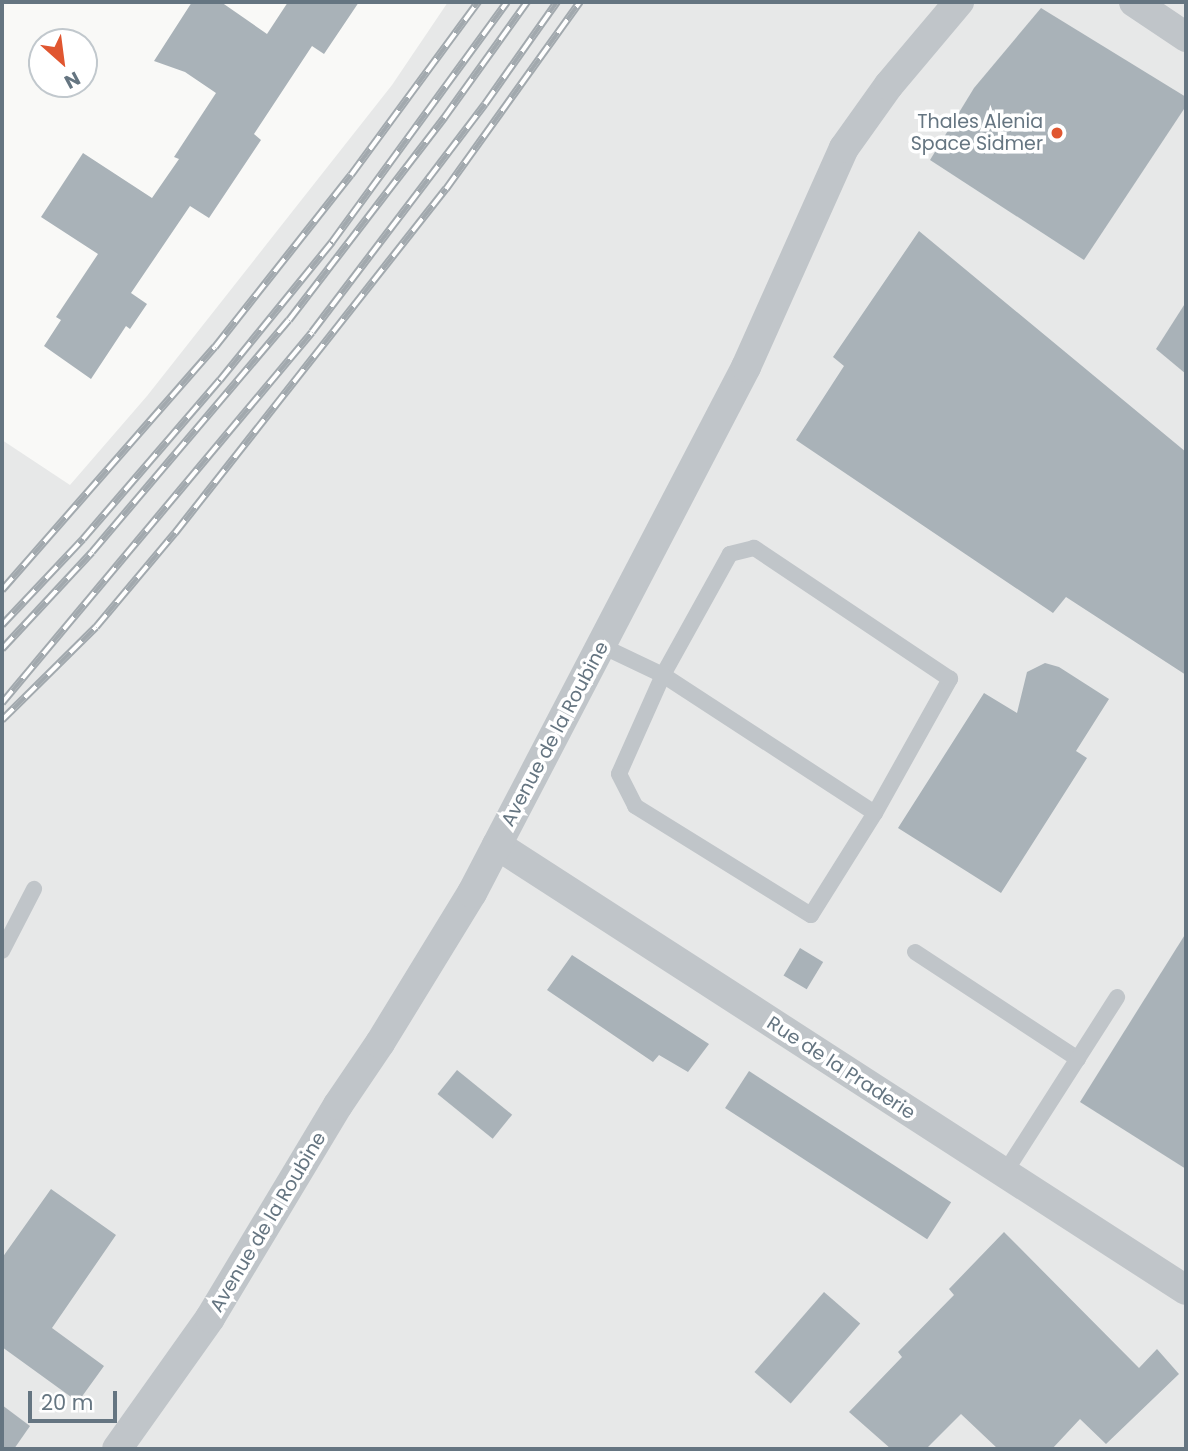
<!DOCTYPE html>
<html>
<head>
<meta charset="utf-8">
<style>
	body { margin:0 }
	#map { position:relative; width:1188px; height:1451px; overflow:hidden; background:#f9f9f7; font-family:Poppins,sans-serif }
	div>[style] { position:absolute }
	[style*='--x'] { left:calc(var(--x)*1px); top:calc(var(--y)*1px); width:calc(var(--w)*1px); rotate:calc(var(--a)*1deg) }
	.built>* { inset:0; background:#e7e8e8 }
	.building>* { inset:0; background:#a9b2b8; transform-origin:0 0 }
	.service>* { height:16px; margin:-8px; padding:0 8px; transform-origin:8px; border-radius:8px; background:#c0c5c9 }
	.minor>* { height:30px; margin:-15px; padding:0 15px; transform-origin:15px; border-radius:15px; background:#c0c5c9 }
	.rail>* { height:8px; margin-top:-4px; transform-origin:0; background:repeating-linear-gradient(90deg,#fff 0 16px,#a2a9ae 0 32px); box-sizing:border-box; border-block:2px solid #a2a9ae }
	.dots>* { width:19px; height:19px; translate:-50% -50%; box-sizing:border-box; border:4px solid #fff; border-radius:50% }
	span { translate:-50% -50%; white-space:nowrap; text-align:center; line-height:1.15; -webkit-text-stroke:7px #fff; paint-order:stroke }
	.poi-label { font-size:19px; color:#657581 }
	.right { translate:-100% -50%; text-align:right }
	.street-label { font-size:19px; color:#657581 }
	.frame { position:absolute; inset:0; border:4px solid #657581; pointer-events:none }
	.north { position:absolute; left:28px; top:28px; width:70px; height:70px; box-sizing:border-box; background:#fff; border:2px solid #c1c8cd; border-radius:50%; rotate:152deg; font-size:19px; font-weight:700; line-height:28px; text-align:center; color:#657581 }
	.north::after { content:''; display:block; margin:auto; width:24px; height:32px; background:#e05630; clip-path:polygon(50% 0,100% 100%,50% 72%,0 100%) }
	.scale { position:absolute; left:28px; top:1391px; width:89px; height:32px; box-sizing:border-box; border:4px solid #657581; border-top:0; padding-left:9px; font-size:21px; line-height:24px; white-space:nowrap; color:#657581; -webkit-text-stroke:5px #fff; paint-order:stroke }
</style>
</head>
<body>
<div id="map">
	<div class="built">
		<i style="clip-path:polygon(448px 2px,1186px 2px,1186px 1449px,2px 1449px,2px 440px,70px 485px,147px 396px,392px 85px)"></i>
	</div>
	<div class="building">
		<i style="clip-path:polygon(192px 2px,221px 2px,267px 34px,288px 2px,359px 2px,324px 54px,312px 46px,254px 134px,261px 140px,209px 218px,190px 206px,131px 293px,147px 304px,130px 329px,126px 326px,91px 379px,44px 346px,61px 320px,56px 317px,98px 254px,41px 217px,83px 153px,152px 198px,179px 159px,174px 157px,216px 93px,185px 72px,154px 61px)"></i>
		<i style="clip-path:polygon(1041px 8px,1186px 97px,1186px 106px,1084px 260px,930px 160px,974px 88px)"></i>
		<i style="clip-path:polygon(919px 231px,1186px 452px,1186px 675px,1066px 597px,1053px 613px,796px 440px,844px 366px,833px 357px)"></i>
		<i style="clip-path:polygon(1186px 302px,1186px 374px,1156px 349px)"></i>
		<i style="clip-path:polygon(1045px 663px,1059px 667px,1109px 699px,1076px 751px,1087px 758px,1001px 893px,898px 828px,984px 693px,1017px 713px,1027px 672px)"></i>
		<i style="clip-path:polygon(1186px 933px,1186px 1169px,1080px 1102px)"></i>
		<i style="left:800px;top:948px;width:27px;height:32px;rotate:31deg"></i>
		<i style="clip-path:polygon(572px 955px,709px 1044px,688px 1072px,659px 1055px,653px 1062px,547px 990px)"></i>
		<i style="left:457px;top:1070px;width:71px;height:31px;rotate:39deg"></i>
		<i style="left:749px;top:1071px;width:241px;height:44px;rotate:33deg"></i>
		<i style="clip-path:polygon(51px 1189px,116px 1235px,52px 1328px,104px 1366px,78px 1402px,2px 1347px,2px 1258px)"></i>
		<i style="clip-path:polygon(1004px 1232px,1139px 1368px,1157px 1349px,1179px 1374px,1106px 1444px,1080px 1419px,1052px 1449px,998px 1449px,961px 1414px,926px 1449px,891px 1449px,849px 1412px,902px 1357px,898px 1352px,954px 1295px,949px 1289px)"></i>
		<i style="left:824px;top:1292px;width:48px;height:106px;rotate:41deg"></i>
		<i style="clip-path:polygon(2px 1405px,30px 1426px,14px 1449px,2px 1449px)"></i>
	</div>
	<div class="service">
		<i style="--x:602;--y:646;--w:68;--a:25.4"></i>
		<i style="--x:663;--y:675;--w:253;--a:33.1"></i>
		<i style="--x:875;--y:813;--w:154;--a:-60.8"></i>
		<i style="--x:950;--y:679;--w:236;--a:-146.2"></i>
		<i style="--x:754;--y:548;--w:25;--a:166"></i>
		<i style="--x:730;--y:554;--w:138;--a:119"></i>
		<i style="--x:663;--y:675;--w:108;--a:114"></i>
		<i style="--x:619;--y:774;--w:36;--a:63"></i>
		<i style="--x:635;--y:806;--w:207;--a:31.8"></i>
		<i style="--x:811;--y:915;--w:120;--a:-57.9"></i>
		<i style="--x:2;--y:951;--w:70;--a:-62.7"></i>
		<i style="--x:915;--y:952;--w:195;--a:33.3"></i>
		<i style="--x:1004;--y:1174;--w:210;--a:-57.4"></i>
	</div>
	<div class="minor">
		<i style="--x:1134;--y:2;--w:63;--a:33.9"></i>
		<i style="--x:497;--y:845;--w:820;--a:32.86"></i>
		<i style="--x:117;--y:1449;--w:161;--a:-54.6"></i>
		<i style="--x:210;--y:1318;--w:249;--a:-59"></i>
		<i style="--x:338;--y:1105;--w:75;--a:-55.9"></i>
		<i style="--x:380;--y:1043;--w:176;--a:-58.5"></i>
		<i style="--x:472;--y:893;--w:593;--a:-62.48"></i>
		<i style="--x:746;--y:367;--w:240;--a:-65.9"></i>
		<i style="--x:844;--y:148;--w:77;--a:-54.5"></i>
		<i style="--x:889;--y:85;--w:109;--a:-49.9"></i>
	</div>
	<div class="rail">
		<i style="--x:2;--y:590;--w:323;--a:-48.8"></i>
		<i style="--x:215;--y:347;--w:219;--a:-51.7"></i>
		<i style="--x:351;--y:175;--w:215;--a:-53.7"></i>
		<i style="--x:2;--y:625;--w:118;--a:-46.7"></i>
		<i style="--x:83;--y:539;--w:210;--a:-49.3"></i>
		<i style="--x:220;--y:380;--w:178;--a:-50.9"></i>
		<i style="--x:332;--y:242;--w:297;--a:-53.9"></i>
		<i style="--x:2;--y:649;--w:132;--a:-47.1"></i>
		<i style="--x:92;--y:552;--w:304;--a:-49.7"></i>
		<i style="--x:289;--y:320;--w:255;--a:-52.5"></i>
		<i style="--x:444;--y:118;--w:143;--a:-54.4"></i>
		<i style="--x:2;--y:703;--w:483;--a:-50.1"></i>
		<i style="--x:312;--y:332;--w:286;--a:-52.8"></i>
		<i style="--x:485;--y:104;--w:125;--a:-54.8"></i>
		<i style="--x:2;--y:720;--w:132;--a:-44.7"></i>
		<i style="--x:96;--y:627;--w:123;--a:-50"></i>
		<i style="--x:175;--y:533;--w:438;--a:-51.8"></i>
		<i style="--x:446;--y:189;--w:230;--a:-54.4"></i>
	</div>
	<div class="dots">
		<i style="left:1057px;top:133px;background:#e05630"></i>
	</div>
	<div class="poi-label">
		<span class="right" style="left:1043px;top:133px">Thales Alenia<br>Space Sidmer</span>
	</div>
	<div class="street-label">
		<span style="left:555px;top:734px;rotate:-62deg">Avenue de la Roubine</span>
		<span style="left:841px;top:1068px;rotate:33deg">Rue de la Praderie</span>
		<span style="left:268px;top:1222px;rotate:-59deg">Avenue de la Roubine</span>
	</div>
	<div class="frame"></div>
	<div class="north">N</div>
	<div class="scale">20 m</div>
</div>
</body>
</html>
